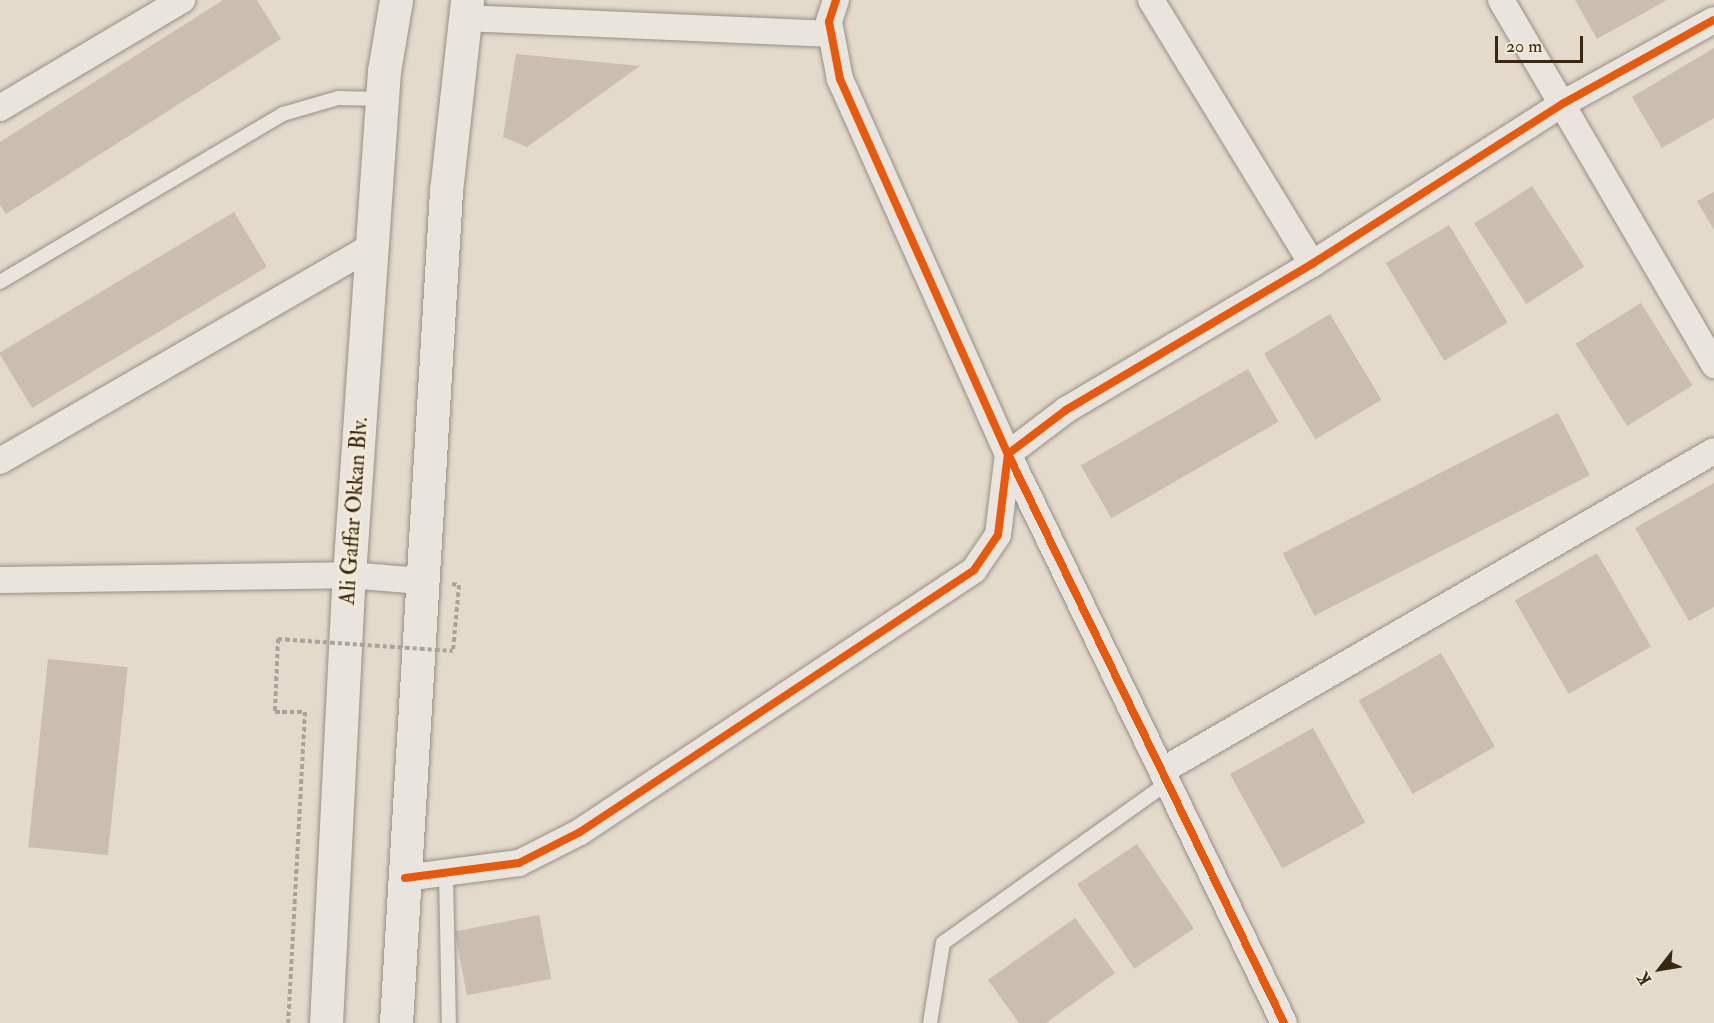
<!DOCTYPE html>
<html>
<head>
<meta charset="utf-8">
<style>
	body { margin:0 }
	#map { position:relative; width:1714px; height:1023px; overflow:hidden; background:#e3dacc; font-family:"IM FELL Double Pica",serif }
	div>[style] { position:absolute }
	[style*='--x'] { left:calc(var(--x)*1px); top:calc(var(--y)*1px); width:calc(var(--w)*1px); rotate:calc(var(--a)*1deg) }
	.building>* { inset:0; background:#cbbdb0; transform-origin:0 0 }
	.path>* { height:4px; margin-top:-2px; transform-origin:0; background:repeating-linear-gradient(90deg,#a8a39b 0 4.5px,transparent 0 7.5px) }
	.roads { filter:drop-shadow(0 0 2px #978f84) drop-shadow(0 0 2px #978f84) }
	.lane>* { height:14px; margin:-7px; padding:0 7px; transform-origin:7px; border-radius:7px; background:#e9e4dd }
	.street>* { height:26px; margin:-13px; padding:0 13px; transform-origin:13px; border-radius:13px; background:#e9e4dd }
	.secondary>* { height:33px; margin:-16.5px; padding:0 16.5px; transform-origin:16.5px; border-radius:16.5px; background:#e9e4dd }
	.path-bridge>* { height:4px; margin-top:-2px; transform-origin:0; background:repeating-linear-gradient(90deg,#a8a39b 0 4.5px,transparent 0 7.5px) }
	.cycleway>* { height:8px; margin:-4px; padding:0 4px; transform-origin:4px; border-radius:4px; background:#e8590c }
	span { translate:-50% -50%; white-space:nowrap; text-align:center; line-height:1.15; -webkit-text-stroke:6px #f3e9d7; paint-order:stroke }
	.street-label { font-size:22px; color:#382711 }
	.north { position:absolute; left:1630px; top:939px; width:60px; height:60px; -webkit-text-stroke:4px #f3e9d7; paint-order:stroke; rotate:239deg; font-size:16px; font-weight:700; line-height:24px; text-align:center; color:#382711 }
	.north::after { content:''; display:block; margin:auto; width:21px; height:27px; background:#382711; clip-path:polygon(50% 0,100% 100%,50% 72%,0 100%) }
	.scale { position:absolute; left:1495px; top:36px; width:88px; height:27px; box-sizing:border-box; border:3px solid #382711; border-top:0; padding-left:8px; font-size:18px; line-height:21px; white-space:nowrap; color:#382711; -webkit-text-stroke:4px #f3e9d7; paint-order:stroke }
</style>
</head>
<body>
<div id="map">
	<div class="building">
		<i style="clip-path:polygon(223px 0,257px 0,281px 39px,6px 214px,0 205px,0 142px)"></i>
		<i style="clip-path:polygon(1575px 0,1667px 0,1597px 39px)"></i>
		<i style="clip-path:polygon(1714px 48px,1714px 118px,1662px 148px,1632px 97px)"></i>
		<i style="clip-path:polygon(516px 54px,640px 66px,527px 147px,503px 137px)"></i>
		<i style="left:1532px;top:186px;width:96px;height:69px;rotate:57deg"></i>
		<i style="clip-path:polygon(1714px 192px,1714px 230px,1697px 201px)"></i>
		<i style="left:234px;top:212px;width:64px;height:274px;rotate:59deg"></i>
		<i style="left:1449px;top:225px;width:114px;height:74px;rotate:59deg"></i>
		<i style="left:1641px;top:303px;width:97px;height:77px;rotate:58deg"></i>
		<i style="left:1330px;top:314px;width:100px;height:77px;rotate:59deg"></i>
		<i style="left:1248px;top:369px;width:61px;height:193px;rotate:60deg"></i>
		<i style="left:1558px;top:413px;width:70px;height:309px;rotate:63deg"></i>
		<i style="clip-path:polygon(1714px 483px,1714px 607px,1689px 621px,1635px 528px)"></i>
		<i style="left:1597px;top:553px;width:108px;height:95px;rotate:60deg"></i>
		<i style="left:1441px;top:653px;width:108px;height:95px;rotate:60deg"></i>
		<i style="left:48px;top:659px;width:80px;height:189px;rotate:6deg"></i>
		<i style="left:1313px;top:728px;width:108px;height:95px;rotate:61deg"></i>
		<i style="left:1137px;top:844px;width:102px;height:72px;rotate:56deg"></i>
		<i style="left:539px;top:915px;width:65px;height:86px;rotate:79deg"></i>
		<i style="clip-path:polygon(1075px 918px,1115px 973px,1046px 1023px,1019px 1023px,988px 980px)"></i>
	</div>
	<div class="path">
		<i style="--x:452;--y:584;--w:7;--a:8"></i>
		<i style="--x:459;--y:585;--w:66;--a:95.2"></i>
		<i style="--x:278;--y:639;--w:73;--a:92.4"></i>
		<i style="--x:275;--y:712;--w:30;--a:0"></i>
		<i style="--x:305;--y:712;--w:311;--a:93.1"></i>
	</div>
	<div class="roads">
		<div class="lane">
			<i style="--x:0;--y:282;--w:329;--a:-30.7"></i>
			<i style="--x:283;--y:114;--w:57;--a:-16.2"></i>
			<i style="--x:338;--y:98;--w:44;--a:1.3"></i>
			<i style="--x:446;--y:873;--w:150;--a:88.9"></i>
			<i style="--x:930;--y:1023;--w:81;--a:-80.8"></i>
			<i style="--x:943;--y:943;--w:274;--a:-35.5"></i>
		</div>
		<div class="street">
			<i style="--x:836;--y:0;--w:23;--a:108"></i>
			<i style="--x:829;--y:22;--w:58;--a:79.1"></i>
			<i style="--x:840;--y:79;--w:411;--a:65.9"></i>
			<i style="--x:1008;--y:454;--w:632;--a:64.12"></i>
			<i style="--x:1151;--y:0;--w:309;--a:58.6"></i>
			<i style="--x:1501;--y:0;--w:423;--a:59.7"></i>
			<i style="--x:465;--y:18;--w:366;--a:2.5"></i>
			<i style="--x:0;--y:108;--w:212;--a:-30.7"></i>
			<i style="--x:0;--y:461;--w:430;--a:-30"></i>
			<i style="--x:0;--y:580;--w:349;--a:-0.8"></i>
			<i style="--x:349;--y:575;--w:72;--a:4.8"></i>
			<i style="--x:1165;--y:769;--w:634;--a:-30.08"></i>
			<i style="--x:405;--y:878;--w:115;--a:-7.5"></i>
			<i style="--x:519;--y:863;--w:68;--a:-26.9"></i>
			<i style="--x:580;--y:832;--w:473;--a:-33.6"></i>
			<i style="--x:974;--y:570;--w:42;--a:-55.6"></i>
			<i style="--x:998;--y:535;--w:82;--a:-83"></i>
			<i style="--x:1008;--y:454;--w:73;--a:-37.2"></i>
			<i style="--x:1066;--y:410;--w:286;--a:-30.7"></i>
			<i style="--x:1312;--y:264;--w:299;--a:-32.6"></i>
			<i style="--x:1564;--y:103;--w:171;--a:-29"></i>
		</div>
		<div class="secondary">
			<i style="--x:326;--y:1023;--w:449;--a:-87.1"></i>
			<i style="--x:349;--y:575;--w:505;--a:-86.03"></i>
			<i style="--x:384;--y:71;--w:72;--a:-80.4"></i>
			<i style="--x:396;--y:1023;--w:834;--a:-86.56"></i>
			<i style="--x:446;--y:191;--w:192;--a:-83.7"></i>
		</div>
	</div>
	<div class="path-bridge">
		<i style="--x:278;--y:639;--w:175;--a:3.9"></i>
	</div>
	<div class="cycleway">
		<i style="--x:836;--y:0;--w:23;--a:108"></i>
		<i style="--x:829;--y:22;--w:58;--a:79.1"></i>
		<i style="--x:840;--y:79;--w:411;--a:65.9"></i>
		<i style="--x:1008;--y:454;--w:632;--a:64.12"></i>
		<i style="--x:405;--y:878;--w:115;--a:-7.5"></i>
		<i style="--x:519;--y:863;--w:68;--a:-26.9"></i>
		<i style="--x:580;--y:832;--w:473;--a:-33.6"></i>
		<i style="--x:974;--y:570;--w:42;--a:-55.6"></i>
		<i style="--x:998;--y:535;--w:82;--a:-83"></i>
		<i style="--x:1008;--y:454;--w:73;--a:-37.2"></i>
		<i style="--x:1066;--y:410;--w:286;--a:-30.7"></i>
		<i style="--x:1312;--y:264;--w:299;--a:-32.6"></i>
		<i style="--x:1564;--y:103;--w:171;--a:-29"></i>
	</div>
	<div class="street-label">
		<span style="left:354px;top:511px;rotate:-86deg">Ali Gaffar Okkan Blv.</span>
	</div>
	<div class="north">K</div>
	<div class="scale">20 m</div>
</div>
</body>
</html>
